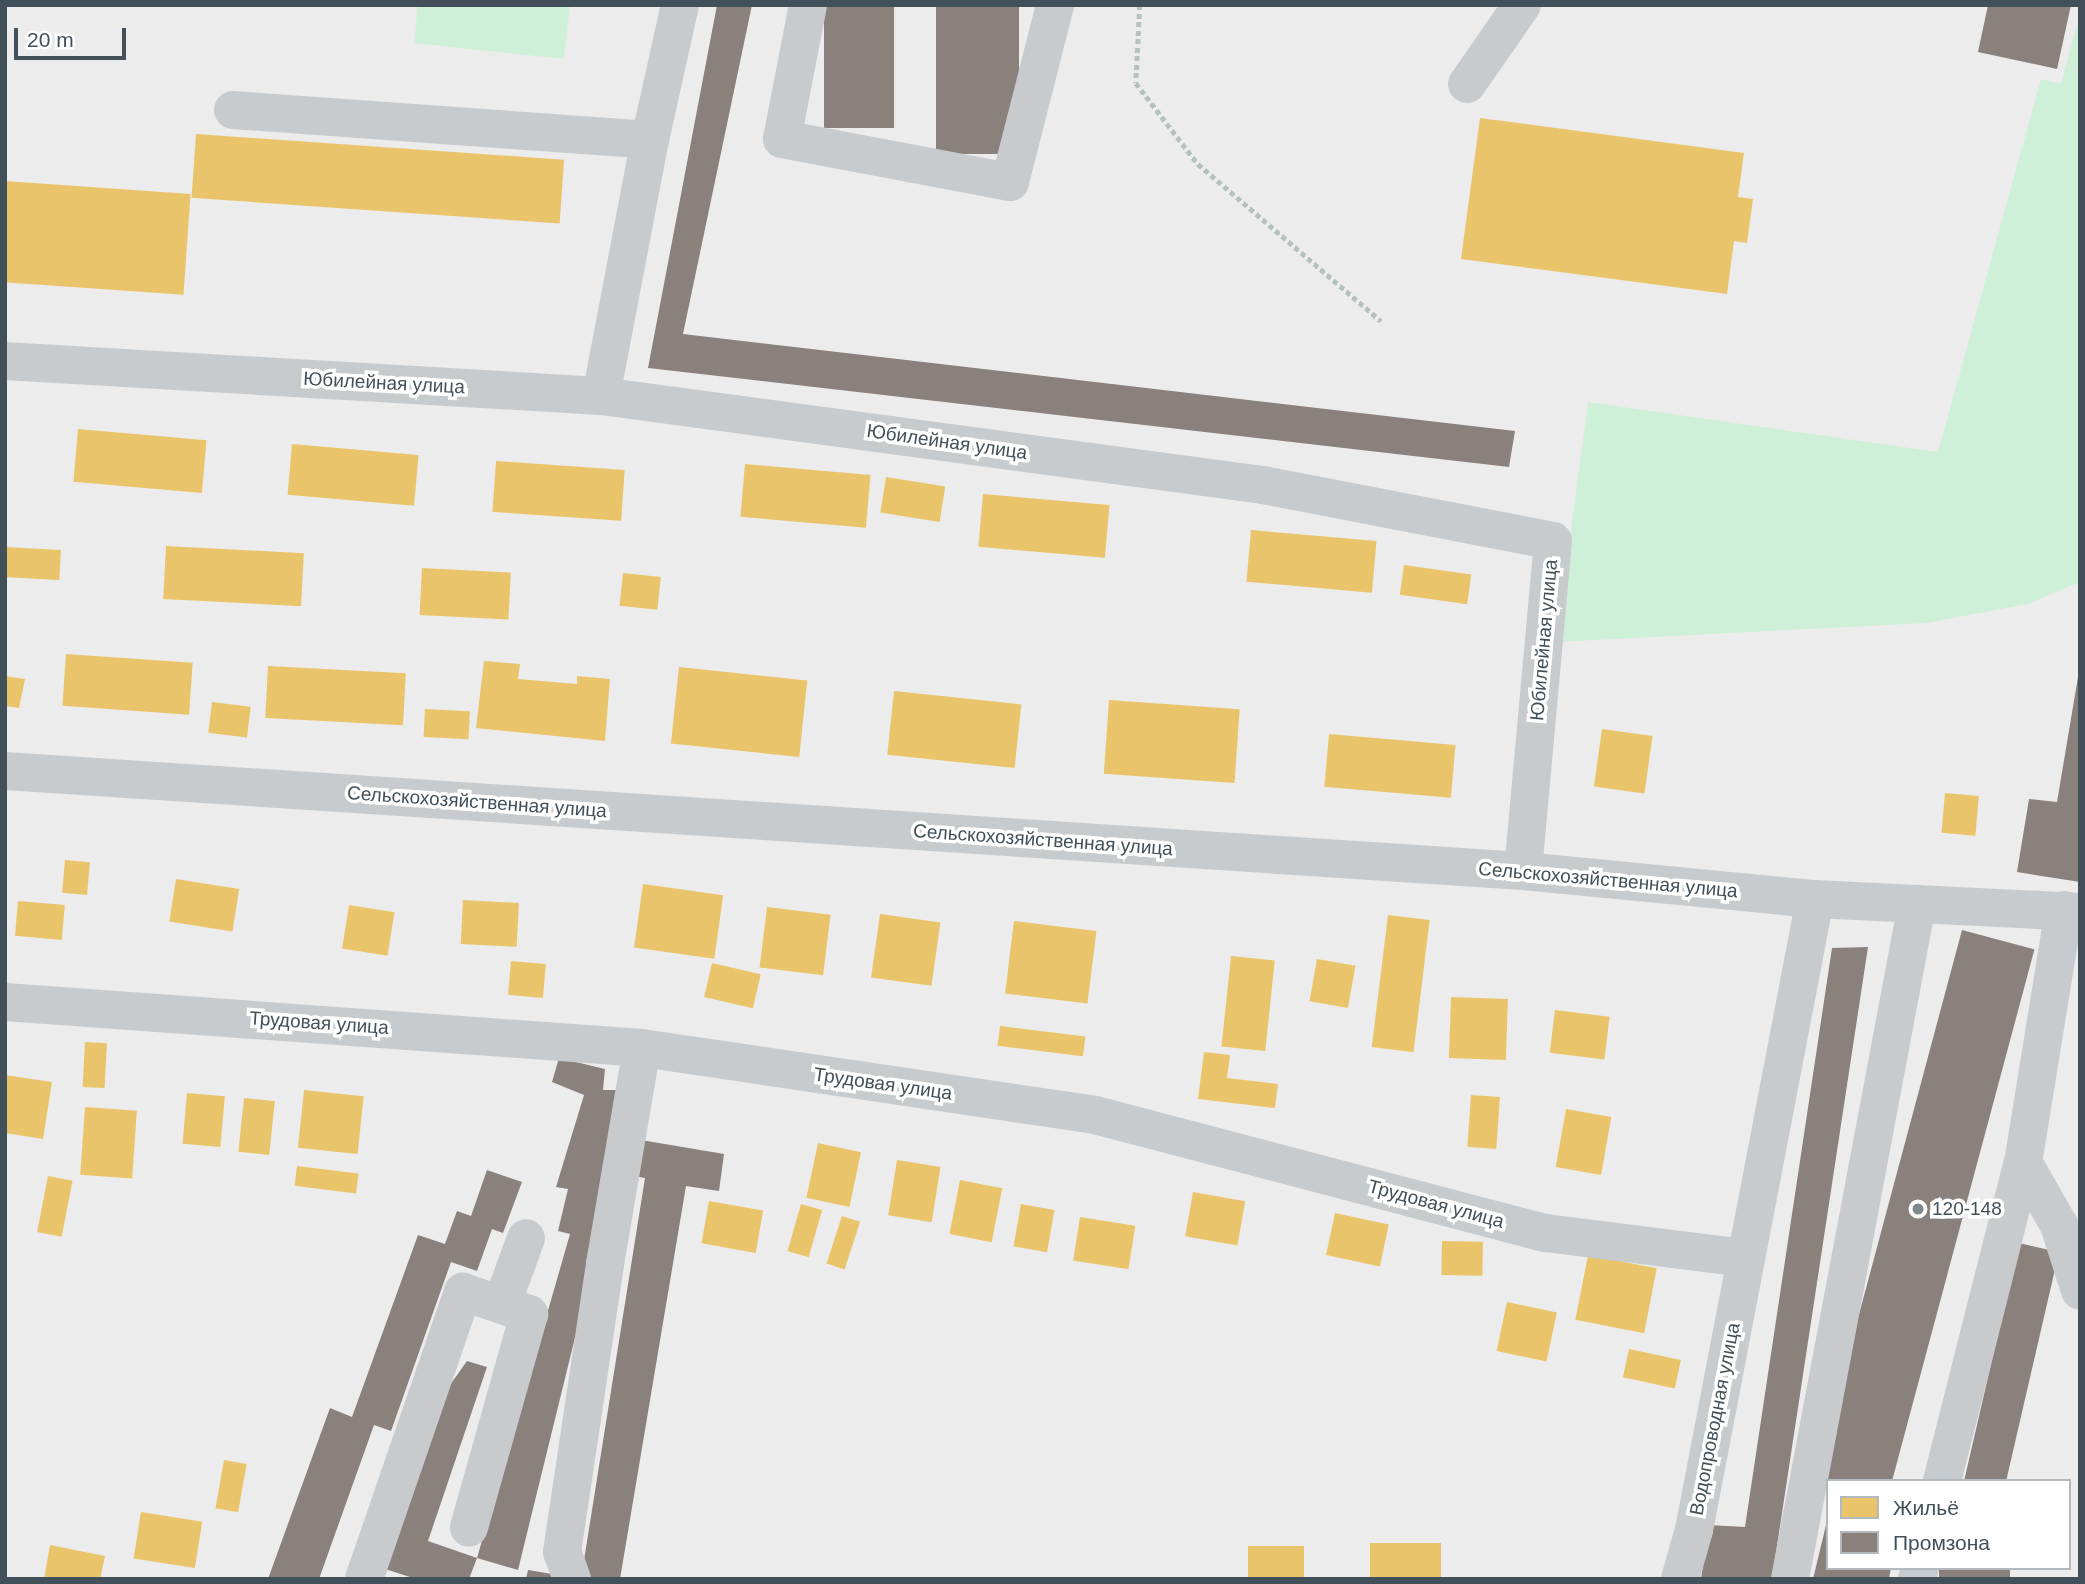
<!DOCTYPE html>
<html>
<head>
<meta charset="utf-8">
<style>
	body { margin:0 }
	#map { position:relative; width:2085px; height:1584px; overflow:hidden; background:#edecec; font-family:Helvetica,sans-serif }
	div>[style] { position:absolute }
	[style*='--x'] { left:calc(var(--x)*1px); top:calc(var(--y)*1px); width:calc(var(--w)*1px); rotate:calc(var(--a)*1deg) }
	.green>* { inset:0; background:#ceefd8 }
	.homes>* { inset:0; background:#e9c46a; transform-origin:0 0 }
	.industry>* { inset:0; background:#8a817c; transform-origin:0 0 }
	.path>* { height:4.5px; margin-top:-2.25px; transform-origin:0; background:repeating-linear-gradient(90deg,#b4c2bd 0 5px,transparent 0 8.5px) }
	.minor>* { height:38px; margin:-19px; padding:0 19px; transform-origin:19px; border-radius:19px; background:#c8cbcd }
	.dots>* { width:19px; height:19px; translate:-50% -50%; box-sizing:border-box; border:4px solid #fff; border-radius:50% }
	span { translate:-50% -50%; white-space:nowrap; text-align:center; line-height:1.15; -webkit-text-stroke:7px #fff; paint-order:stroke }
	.street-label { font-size:19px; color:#42505a }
	.poi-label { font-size:19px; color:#42505a }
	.left { translate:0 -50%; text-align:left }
	.frame { position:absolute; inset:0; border:7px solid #42505a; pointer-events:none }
	.legend { position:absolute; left:1826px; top:1479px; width:245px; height:91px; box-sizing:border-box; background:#fff; border:2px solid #b3b9bd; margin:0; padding:9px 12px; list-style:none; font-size:21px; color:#42505a }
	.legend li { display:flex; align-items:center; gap:14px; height:35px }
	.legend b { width:35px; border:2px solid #b3b9bd }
	.scale { position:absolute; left:14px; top:28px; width:112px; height:32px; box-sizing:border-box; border:4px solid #42505a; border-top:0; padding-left:9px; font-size:21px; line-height:24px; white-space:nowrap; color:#42505a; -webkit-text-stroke:5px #fff; paint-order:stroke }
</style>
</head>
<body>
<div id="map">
	<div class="green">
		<i style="clip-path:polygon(418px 5px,570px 5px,564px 59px,414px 43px)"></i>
		<i style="clip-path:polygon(2080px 14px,2080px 582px,2028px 604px,1926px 623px,1556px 642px,1588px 402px,1938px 452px,2041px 79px,2061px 84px)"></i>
	</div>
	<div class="homes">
		<i style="clip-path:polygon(1480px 118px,1744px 153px,1738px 197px,1753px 199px,1747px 243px,1734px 241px,1727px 294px,1461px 259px)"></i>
		<i style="left:196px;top:134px;width:369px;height:64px;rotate:4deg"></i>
		<i style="left:5px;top:181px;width:186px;height:101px;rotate:4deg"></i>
		<i style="left:78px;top:429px;width:129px;height:53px;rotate:5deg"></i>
		<i style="left:292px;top:444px;width:127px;height:51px;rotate:5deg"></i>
		<i style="left:496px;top:461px;width:129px;height:51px;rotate:4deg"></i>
		<i style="left:745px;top:464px;width:126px;height:53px;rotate:5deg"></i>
		<i style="left:886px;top:477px;width:60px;height:36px;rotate:9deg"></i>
		<i style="left:983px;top:494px;width:127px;height:53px;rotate:5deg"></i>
		<i style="left:1251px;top:530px;width:126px;height:52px;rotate:5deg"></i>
		<i style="left:166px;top:546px;width:138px;height:53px;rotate:3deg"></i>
		<i style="left:5px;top:547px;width:56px;height:30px;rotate:3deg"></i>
		<i style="left:1404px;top:565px;width:68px;height:30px;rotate:8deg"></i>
		<i style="left:422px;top:568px;width:89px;height:47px;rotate:3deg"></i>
		<i style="left:623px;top:573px;width:38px;height:33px;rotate:6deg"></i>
		<i style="left:66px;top:654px;width:127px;height:52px;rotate:4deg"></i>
		<i style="clip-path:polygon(484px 661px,520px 664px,518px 679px,577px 684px,577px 676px,610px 679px,605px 741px,476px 728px)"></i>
		<i style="left:268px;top:666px;width:138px;height:52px;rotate:3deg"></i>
		<i style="left:679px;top:667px;width:129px;height:77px;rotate:6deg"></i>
		<i style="clip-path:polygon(5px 676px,25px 679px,19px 708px,5px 706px)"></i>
		<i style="left:894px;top:691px;width:128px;height:64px;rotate:6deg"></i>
		<i style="left:1109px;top:700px;width:131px;height:74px;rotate:4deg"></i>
		<i style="left:212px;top:702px;width:39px;height:31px;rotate:7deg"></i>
		<i style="left:425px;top:709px;width:45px;height:28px;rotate:3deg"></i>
		<i style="left:1602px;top:729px;width:51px;height:58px;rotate:8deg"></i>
		<i style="left:1329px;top:734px;width:127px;height:53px;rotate:5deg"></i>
		<i style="left:1945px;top:793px;width:34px;height:40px;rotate:5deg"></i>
		<i style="left:65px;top:860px;width:25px;height:33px;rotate:5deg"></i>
		<i style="left:176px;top:879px;width:64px;height:43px;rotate:9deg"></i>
		<i style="left:643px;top:884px;width:81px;height:64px;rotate:8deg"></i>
		<i style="left:463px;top:900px;width:56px;height:44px;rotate:3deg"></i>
		<i style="left:18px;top:901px;width:47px;height:35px;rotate:5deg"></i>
		<i style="left:349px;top:905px;width:46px;height:44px;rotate:9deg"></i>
		<i style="left:767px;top:907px;width:64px;height:61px;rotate:7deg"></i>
		<i style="left:880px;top:914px;width:61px;height:64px;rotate:8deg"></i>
		<i style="left:1388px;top:915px;width:42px;height:133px;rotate:7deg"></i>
		<i style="left:1014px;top:921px;width:83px;height:73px;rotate:7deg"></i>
		<i style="left:1231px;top:956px;width:44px;height:91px;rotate:6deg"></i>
		<i style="left:1317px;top:959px;width:39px;height:43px;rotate:10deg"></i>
		<i style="left:511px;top:961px;width:35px;height:34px;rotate:5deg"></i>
		<i style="left:712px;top:963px;width:50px;height:35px;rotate:13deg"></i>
		<i style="left:1451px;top:997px;width:57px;height:61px;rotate:2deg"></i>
		<i style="left:1555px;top:1010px;width:55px;height:43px;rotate:7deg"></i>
		<i style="left:1000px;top:1026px;width:86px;height:20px;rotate:7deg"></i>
		<i style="left:85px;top:1042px;width:22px;height:45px;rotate:3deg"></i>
		<i style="clip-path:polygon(1204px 1052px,1230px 1055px,1227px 1078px,1278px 1084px,1275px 1108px,1198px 1099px)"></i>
		<i style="clip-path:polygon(5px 1075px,52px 1082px,43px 1139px,5px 1133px)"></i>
		<i style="left:304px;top:1090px;width:60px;height:58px;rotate:6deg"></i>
		<i style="left:187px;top:1093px;width:38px;height:51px;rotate:5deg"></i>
		<i style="left:1471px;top:1095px;width:29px;height:52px;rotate:4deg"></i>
		<i style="left:244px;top:1098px;width:31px;height:54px;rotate:6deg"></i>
		<i style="left:85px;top:1107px;width:52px;height:68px;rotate:4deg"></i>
		<i style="left:1566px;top:1109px;width:46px;height:59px;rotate:10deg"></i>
		<i style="left:818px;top:1143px;width:44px;height:56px;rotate:12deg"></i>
		<i style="left:897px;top:1160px;width:44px;height:56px;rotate:9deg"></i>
		<i style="left:297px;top:1166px;width:62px;height:20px;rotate:7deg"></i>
		<i style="left:48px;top:1176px;width:25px;height:57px;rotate:11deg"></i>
		<i style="left:960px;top:1180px;width:43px;height:55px;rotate:11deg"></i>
		<i style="left:1193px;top:1192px;width:53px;height:45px;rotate:10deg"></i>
		<i style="left:709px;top:1201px;width:55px;height:43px;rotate:10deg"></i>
		<i style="left:801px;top:1204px;width:22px;height:49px;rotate:16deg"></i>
		<i style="left:1021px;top:1204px;width:34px;height:43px;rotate:10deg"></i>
		<i style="left:1335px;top:1213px;width:55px;height:43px;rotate:12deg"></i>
		<i style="left:842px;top:1216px;width:19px;height:50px;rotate:18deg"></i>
		<i style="left:1080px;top:1217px;width:56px;height:44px;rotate:9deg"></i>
		<i style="left:1442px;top:1241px;width:41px;height:34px;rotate:1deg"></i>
		<i style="left:1588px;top:1255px;width:70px;height:66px;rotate:11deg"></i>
		<i style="left:1507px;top:1302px;width:51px;height:50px;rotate:12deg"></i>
		<i style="left:1629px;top:1349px;width:53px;height:29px;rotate:12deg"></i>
		<i style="left:224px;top:1460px;width:23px;height:49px;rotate:10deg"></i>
		<i style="left:141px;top:1512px;width:62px;height:47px;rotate:9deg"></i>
		<i style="left:1441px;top:1543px;width:36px;height:71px;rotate:90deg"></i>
		<i style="clip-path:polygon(50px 1545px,105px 1556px,100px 1579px,44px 1579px)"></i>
		<i style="left:1304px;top:1546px;width:33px;height:56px;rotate:90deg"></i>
	</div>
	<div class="industry">
		<i style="clip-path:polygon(717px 5px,752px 5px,683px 334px,1515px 431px,1509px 467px,648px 368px)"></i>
		<i style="left:824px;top:5px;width:70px;height:123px"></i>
		<i style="left:936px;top:5px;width:83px;height:149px"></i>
		<i style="clip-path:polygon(1988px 5px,2071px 5px,2057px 69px,1978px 52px)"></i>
		<i style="clip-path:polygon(2078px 677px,2080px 677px,2080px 882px,2017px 872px,2029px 799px,2057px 802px)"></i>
		<i style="left:1962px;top:930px;width:75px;height:565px;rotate:15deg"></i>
		<i style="clip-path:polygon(1868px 947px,1772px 1579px,1701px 1579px,1709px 1525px,1745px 1527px,1832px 948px)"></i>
		<i style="clip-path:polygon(559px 1058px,605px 1069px,603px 1090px,622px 1090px,596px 1252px,518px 1570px,477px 1558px,570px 1234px,558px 1231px,568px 1189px,556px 1187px,584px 1095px,552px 1082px)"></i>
		<i style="clip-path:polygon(635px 1139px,724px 1154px,719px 1191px,686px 1186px,620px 1579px,581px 1579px,645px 1178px,628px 1175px)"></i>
		<i style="clip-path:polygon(487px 1170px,522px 1182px,503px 1233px,492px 1229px,477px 1271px,451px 1262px,391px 1431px,374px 1425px,319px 1579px,268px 1579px,330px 1408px,352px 1417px,418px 1235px,445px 1244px,457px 1211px,471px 1216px)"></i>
		<i style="left:2019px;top:1243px;width:41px;height:245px;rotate:13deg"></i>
		<i style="clip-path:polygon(467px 1361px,487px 1367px,428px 1541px,477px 1558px,469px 1579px,416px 1579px,379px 1567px,438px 1402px)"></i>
		<i style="clip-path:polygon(1827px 1521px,1828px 1568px,1891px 1568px,1889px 1579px,1813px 1579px)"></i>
		<i style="left:1939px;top:1568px;width:71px;height:11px"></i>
		<i style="clip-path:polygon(528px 1570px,564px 1576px,564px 1579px,526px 1579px)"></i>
	</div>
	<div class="path">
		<i style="--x:1140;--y:5;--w:78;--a:92.9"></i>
		<i style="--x:1136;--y:83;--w:102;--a:52.6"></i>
		<i style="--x:1198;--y:164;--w:241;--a:40.6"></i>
	</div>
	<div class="minor">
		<i style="--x:808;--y:5;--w:136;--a:101"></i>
		<i style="--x:782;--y:139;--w:232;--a:10.7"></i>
		<i style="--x:1010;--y:182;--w:183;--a:-75.7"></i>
		<i style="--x:1467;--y:84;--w:96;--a:-55.2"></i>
		<i style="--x:233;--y:110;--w:418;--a:4.1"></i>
		<i style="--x:5;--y:361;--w:597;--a:3.36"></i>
		<i style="--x:601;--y:396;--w:668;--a:7.66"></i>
		<i style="--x:1263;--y:485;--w:295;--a:10.9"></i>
		<i style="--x:1553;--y:541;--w:331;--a:95.2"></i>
		<i style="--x:601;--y:396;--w:261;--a:-79.2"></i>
		<i style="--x:650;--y:140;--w:138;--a:-77.5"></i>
		<i style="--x:5;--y:771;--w:1521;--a:3.77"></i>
		<i style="--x:1523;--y:871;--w:293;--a:5.5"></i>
		<i style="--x:1815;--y:899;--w:265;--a:2.8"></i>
		<i style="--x:2064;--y:910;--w:255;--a:99.2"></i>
		<i style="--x:2023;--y:1162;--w:73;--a:60.3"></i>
		<i style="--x:2059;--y:1225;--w:69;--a:72.3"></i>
		<i style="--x:5;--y:1002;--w:639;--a:4.13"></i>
		<i style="--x:642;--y:1048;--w:458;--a:8.4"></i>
		<i style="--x:1095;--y:1115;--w:466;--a:14.7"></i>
		<i style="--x:1546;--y:1233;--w:201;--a:7.2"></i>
		<i style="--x:502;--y:1304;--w:70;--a:-70"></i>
		<i style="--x:1942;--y:1481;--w:329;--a:-75.8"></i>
		<i style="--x:364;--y:1579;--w:304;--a:-71"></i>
		<i style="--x:463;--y:1292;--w:70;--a:18.4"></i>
		<i style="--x:529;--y:1314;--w:222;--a:105.7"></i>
		<i style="--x:572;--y:1579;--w:29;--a:-110"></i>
		<i style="--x:562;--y:1552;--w:291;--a:-81.5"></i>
		<i style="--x:605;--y:1264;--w:219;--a:-80.3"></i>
		<i style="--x:1680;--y:1579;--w:51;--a:-74.1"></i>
		<i style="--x:1694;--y:1530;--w:642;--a:-79.14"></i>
		<i style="--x:1790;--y:1579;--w:687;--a:-79.34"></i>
		<i style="--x:1917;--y:1579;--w:11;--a:-75"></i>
	</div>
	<div class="dots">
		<i style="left:1918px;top:1209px;background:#7e878d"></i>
	</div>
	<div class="street-label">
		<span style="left:384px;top:383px;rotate:3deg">Юбилейная улица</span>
		<span style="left:947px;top:442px;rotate:8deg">Юбилейная улица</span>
		<span style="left:1544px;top:640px;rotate:-85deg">Юбилейная улица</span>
		<span style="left:477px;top:802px;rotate:4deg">Сельскохозяйственная улица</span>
		<span style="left:1043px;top:840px;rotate:4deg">Сельскохозяйственная улица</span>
		<span style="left:1608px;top:880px;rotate:5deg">Сельскохозяйственная улица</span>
		<span style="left:319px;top:1023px;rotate:4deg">Трудовая улица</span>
		<span style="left:883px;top:1084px;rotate:8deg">Трудовая улица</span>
		<span style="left:1436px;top:1204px;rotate:15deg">Трудовая улица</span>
		<span style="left:1715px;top:1419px;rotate:-79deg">Водопроводная улица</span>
	</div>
	<div class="poi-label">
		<span class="left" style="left:1932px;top:1209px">120-148</span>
	</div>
	<div class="frame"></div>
	<ul class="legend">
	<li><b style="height:19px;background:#e9c46a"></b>Жильё</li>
	<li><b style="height:19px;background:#8a817c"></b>Промзона</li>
	</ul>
	<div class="scale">20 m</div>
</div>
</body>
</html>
